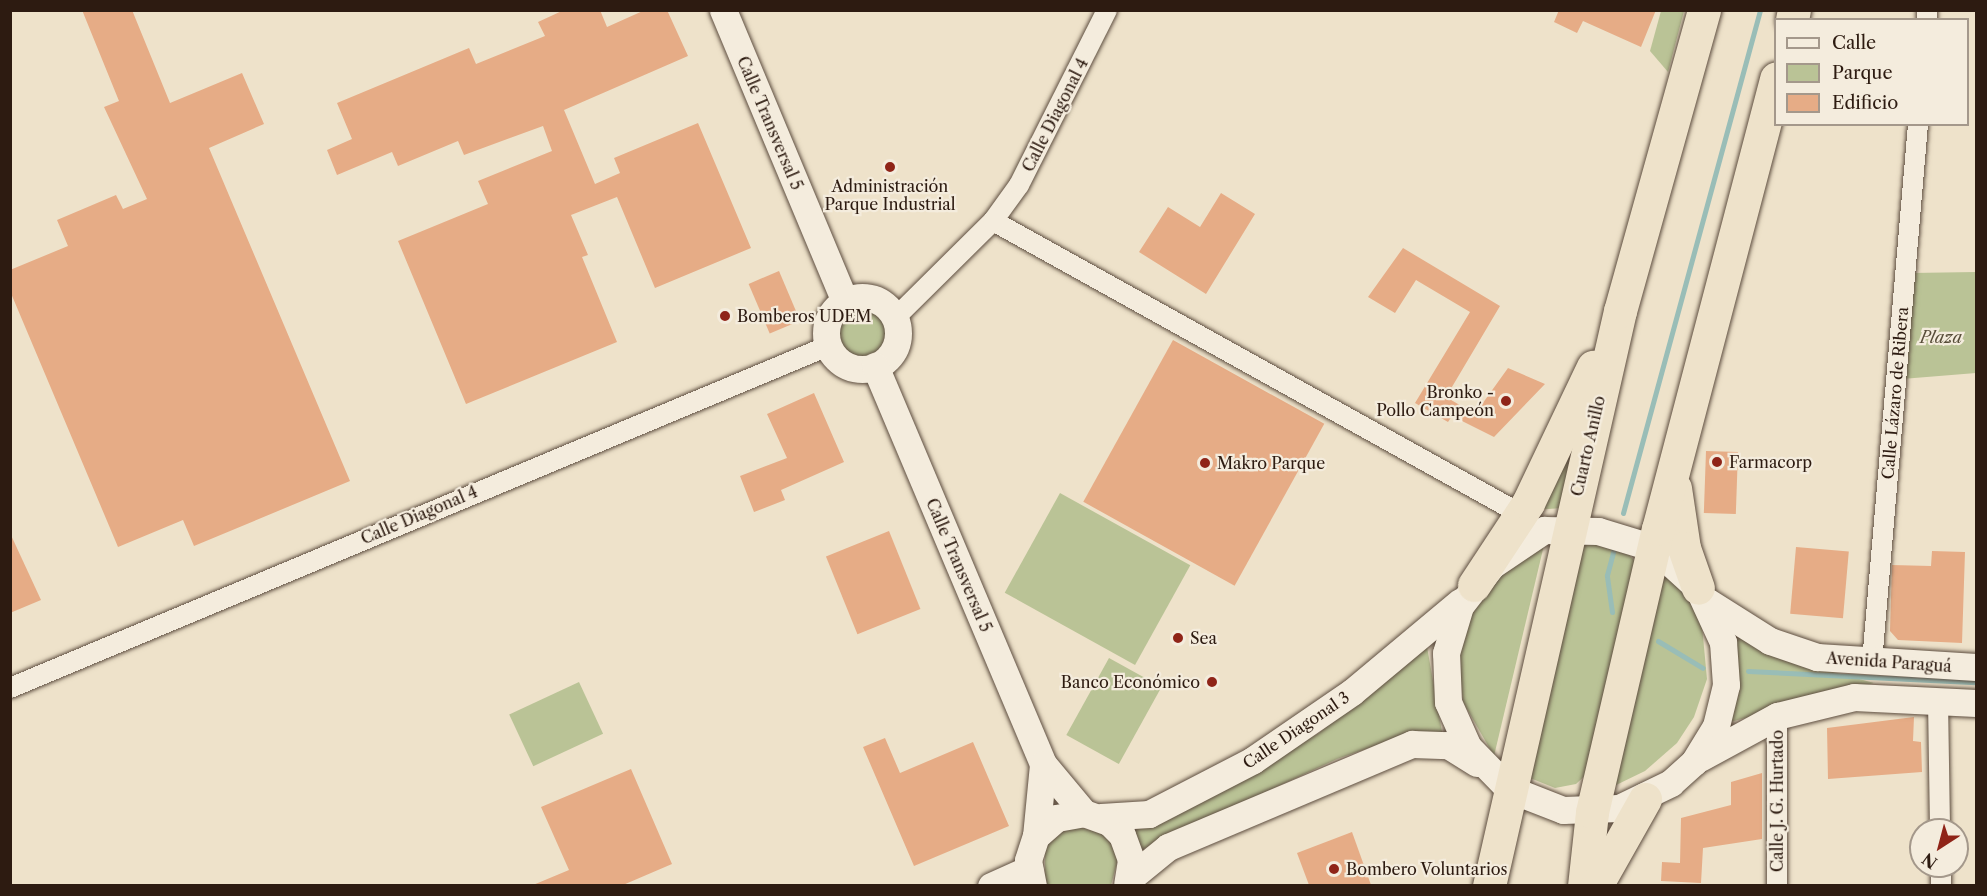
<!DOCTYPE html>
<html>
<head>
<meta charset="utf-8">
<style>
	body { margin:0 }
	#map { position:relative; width:1987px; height:896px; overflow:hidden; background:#eee2ca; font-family:"Libre Caslon Text",serif }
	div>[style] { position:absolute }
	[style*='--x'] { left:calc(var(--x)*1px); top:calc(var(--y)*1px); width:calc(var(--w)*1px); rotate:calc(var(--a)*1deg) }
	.green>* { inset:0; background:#bac396; transform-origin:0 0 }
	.round { border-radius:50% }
	.stream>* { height:5px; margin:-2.5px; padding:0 2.5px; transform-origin:2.5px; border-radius:2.5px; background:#99bdb7 }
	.building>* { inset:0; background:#e6ac86; transform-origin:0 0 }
	.roads { filter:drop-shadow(0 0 2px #5d4d3f) drop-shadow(0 0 2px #5d4d3f) }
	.street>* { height:20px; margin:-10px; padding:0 10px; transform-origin:10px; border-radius:10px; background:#f4ecdd }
	.secondary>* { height:27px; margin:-13.5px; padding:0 13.5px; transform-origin:13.5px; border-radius:13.5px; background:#f4ecdd }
	.secondary>.ring { margin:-13.5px; padding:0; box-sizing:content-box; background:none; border:27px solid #f4ecdd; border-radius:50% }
	.highway>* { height:33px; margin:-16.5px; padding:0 16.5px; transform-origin:16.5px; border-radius:16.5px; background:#eee2ca }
	.dots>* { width:16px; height:16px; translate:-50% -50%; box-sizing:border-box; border:3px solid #f4ecdd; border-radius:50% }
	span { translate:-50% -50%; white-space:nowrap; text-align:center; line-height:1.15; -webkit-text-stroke:4.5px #f4ecdd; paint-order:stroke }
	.street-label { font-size:16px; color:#2d1b11 }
	.poi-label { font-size:16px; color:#2d1b11 }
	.left { translate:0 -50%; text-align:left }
	.right { translate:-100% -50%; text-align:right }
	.park-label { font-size:16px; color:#574d39; font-style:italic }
	.frame { position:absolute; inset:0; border:12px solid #2d1b11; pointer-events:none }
	.legend { position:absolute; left:1774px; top:18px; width:195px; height:108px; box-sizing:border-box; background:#f4ecdd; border:2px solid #a4988b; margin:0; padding:8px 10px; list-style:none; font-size:18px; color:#2d1b11 }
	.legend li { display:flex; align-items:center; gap:12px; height:30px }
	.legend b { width:30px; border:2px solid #a4988b }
	.north { position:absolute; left:1909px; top:818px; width:60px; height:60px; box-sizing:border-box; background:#f4ecdd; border:2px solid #a4988b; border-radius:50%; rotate:216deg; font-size:16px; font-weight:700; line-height:24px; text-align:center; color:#2d1b11 }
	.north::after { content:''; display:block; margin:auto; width:21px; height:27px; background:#8f2418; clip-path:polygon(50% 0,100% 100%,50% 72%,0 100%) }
</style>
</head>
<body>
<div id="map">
	<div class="green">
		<i style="clip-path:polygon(1661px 11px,1684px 11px,1668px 72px,1650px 51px)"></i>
		<i style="clip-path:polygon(1976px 272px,1976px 373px,1902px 379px,1911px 273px)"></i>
		<i class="round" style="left:837px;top:308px;width:52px;height:52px"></i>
		<i style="clip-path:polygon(1590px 399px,1562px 508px,1535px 510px)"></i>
		<i style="left:1060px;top:493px;width:149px;height:114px;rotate:29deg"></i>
		<i style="clip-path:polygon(1589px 542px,1626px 551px,1638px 565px,1591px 770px,1576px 784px,1555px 788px,1530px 778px,1583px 545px)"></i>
		<i style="clip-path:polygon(1544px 545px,1494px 756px,1463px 702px,1457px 645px,1486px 581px)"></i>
		<i style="clip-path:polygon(1658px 566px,1689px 598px,1702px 626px,1707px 679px,1694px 717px,1677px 743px,1645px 771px,1612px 787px)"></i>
		<i style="clip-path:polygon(1732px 627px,1830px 671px,1874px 683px,1723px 724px)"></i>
		<i style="clip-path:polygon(1426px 641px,1442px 732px,1409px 734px,1337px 759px,1141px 850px,1135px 830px,1230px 786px,1319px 733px)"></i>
		<i style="left:1109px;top:658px;width:60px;height:88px;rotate:29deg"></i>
		<i style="left:579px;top:682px;width:57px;height:77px;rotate:65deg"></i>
		<i style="clip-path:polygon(1076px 826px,1103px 834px,1112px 844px,1118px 859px,1111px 885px,1048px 885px,1045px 880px,1045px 847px,1063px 830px)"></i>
	</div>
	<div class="stream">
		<i style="--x:1623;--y:513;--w:521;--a:-74.76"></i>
		<i style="--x:1612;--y:612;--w:37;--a:-98"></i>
		<i style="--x:1607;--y:575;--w:28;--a:-75"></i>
		<i style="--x:1658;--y:641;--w:52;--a:31"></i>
		<i style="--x:1748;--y:671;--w:228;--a:2.8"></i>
	</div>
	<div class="building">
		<i style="clip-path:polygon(82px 10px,132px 10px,170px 103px,242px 73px,264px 124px,209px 148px,350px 481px,194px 546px,183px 520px,118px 547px,10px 291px,10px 270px,68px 246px,57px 220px,116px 195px,123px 209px,147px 199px,104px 107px,119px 101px)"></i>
		<i style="clip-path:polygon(564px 10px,600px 10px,607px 27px,645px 10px,667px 10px,688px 56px,564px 110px,595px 184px,620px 173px,614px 158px,698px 123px,751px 248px,655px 288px,617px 197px,571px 215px,588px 255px,582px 257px,617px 342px,466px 404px,398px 241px,488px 204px,478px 181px,552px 151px,543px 126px,464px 155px,458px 141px,398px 166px,392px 152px,337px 175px,327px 150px,352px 139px,337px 103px,469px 48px,476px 64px,545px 36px,538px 22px)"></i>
		<i style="clip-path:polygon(1559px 10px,1656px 10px,1641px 47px,1583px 21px,1577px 33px,1554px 22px)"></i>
		<i style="clip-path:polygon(1221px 193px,1255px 214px,1206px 294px,1139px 252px,1168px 207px,1200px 227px)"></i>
		<i style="clip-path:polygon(1403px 248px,1500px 306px,1446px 397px,1475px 414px,1508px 368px,1545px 384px,1494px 437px,1452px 416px,1448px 422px,1415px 403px,1470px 312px,1416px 280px,1395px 313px,1368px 297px)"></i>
		<i style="left:779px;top:271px;width:54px;height:33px;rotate:67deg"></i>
		<i style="left:1173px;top:340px;width:173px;height:185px;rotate:29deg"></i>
		<i style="clip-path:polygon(814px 393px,844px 462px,781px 490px,785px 500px,754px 512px,740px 476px,787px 458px,767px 414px)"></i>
		<i style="left:1706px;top:451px;width:32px;height:62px;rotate:2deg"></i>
		<i style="left:889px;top:531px;width:84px;height:68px;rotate:68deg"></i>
		<i style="clip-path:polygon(10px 533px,41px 600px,10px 613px)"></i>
		<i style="left:1796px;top:547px;width:53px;height:67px;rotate:5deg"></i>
		<i style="clip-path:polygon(1932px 551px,1965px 552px,1962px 643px,1898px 640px,1890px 631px,1892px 565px,1931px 566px)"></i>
		<i style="clip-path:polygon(1914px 717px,1913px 741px,1921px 742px,1922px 772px,1828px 779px,1827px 728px)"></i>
		<i style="clip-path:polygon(885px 738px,900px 773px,973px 742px,1009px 826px,914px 866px,863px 747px)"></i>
		<i style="clip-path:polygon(631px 769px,672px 864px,623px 885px,533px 885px,569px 870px,541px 807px)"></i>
		<i style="clip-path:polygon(1762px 773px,1762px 839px,1703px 848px,1701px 883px,1661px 881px,1662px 862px,1680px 863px,1681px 818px,1731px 805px,1731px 782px)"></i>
		<i style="clip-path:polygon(1352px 832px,1371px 885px,1309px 885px,1297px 853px)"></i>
	</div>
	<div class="roads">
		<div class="street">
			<i style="--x:1927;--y:20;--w:10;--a:-90"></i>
			<i style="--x:993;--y:221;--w:612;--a:29.04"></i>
			<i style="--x:895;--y:318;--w:138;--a:-44.7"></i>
			<i style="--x:993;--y:221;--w:44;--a:-54.2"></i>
			<i style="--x:1019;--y:185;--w:196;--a:-63.3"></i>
			<i style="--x:1872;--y:662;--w:540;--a:-85.11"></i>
			<i style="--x:10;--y:688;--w:887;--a:-22.69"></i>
			<i style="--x:1938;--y:700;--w:130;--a:89.1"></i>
			<i style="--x:1777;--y:716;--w:170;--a:90"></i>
			<i style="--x:1941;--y:866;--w:20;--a:90"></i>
		</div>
		<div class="secondary">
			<i style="--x:723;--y:10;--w:316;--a:67.3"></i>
			<i class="ring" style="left:826px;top:297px;width:45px;height:45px"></i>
			<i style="--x:875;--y:366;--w:432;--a:67.1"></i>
			<i style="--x:1043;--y:764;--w:64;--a:50.1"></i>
			<i style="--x:1544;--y:530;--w:54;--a:1.1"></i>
			<i style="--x:1598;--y:531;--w:59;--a:16.9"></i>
			<i style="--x:1654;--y:548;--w:59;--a:42.3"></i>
			<i style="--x:1698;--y:588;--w:60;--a:65.2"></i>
			<i style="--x:1723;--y:642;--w:43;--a:86"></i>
			<i style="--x:1726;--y:685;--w:42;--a:103.7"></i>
			<i style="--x:1716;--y:726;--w:42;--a:121.4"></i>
			<i style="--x:1694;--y:762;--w:31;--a:138"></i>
			<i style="--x:1671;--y:783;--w:58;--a:154.3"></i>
			<i style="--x:1619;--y:808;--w:56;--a:178"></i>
			<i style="--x:1563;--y:810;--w:58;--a:-158.7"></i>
			<i style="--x:1509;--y:789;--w:59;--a:-134.3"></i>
			<i style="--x:1468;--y:747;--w:49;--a:-114"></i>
			<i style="--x:1448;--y:702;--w:49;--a:-92.3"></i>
			<i style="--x:1446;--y:653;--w:49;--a:-73.4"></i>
			<i style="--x:1460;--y:606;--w:52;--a:-52"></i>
			<i style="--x:1492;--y:565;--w:63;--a:-33.9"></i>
			<i style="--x:1708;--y:602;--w:73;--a:32.2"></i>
			<i style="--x:1770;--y:641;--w:50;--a:18.8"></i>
			<i style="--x:1817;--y:657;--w:159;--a:3.6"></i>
			<i style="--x:1700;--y:758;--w:88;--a:-28.6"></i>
			<i style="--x:1777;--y:716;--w:79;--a:-13.9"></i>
			<i style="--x:1854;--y:697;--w:122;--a:2.8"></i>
			<i style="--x:1101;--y:817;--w:48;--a:-3.6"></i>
			<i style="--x:1149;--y:814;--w:117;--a:-27.4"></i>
			<i style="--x:1253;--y:760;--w:120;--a:-34.5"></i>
			<i style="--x:1352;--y:692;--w:141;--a:-39.8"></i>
			<i style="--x:1036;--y:836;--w:72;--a:-84.4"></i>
			<i style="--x:1130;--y:878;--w:49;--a:-39.2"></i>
			<i style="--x:1168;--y:847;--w:265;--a:-22.9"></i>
			<i style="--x:1412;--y:744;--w:36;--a:2"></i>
			<i style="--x:1448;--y:745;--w:34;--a:32"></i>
			<i style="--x:991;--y:886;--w:42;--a:-24.1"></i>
			<i style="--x:1033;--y:886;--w:26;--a:-101"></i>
			<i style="--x:1028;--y:860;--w:25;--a:-72"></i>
			<i style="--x:1036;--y:836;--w:28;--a:-41"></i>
			<i style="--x:1057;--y:818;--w:27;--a:-10"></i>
			<i style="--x:1084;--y:813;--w:27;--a:20"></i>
			<i style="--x:1109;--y:822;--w:18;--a:45"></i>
			<i style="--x:1122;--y:835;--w:27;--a:70"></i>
			<i style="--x:1131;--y:860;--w:24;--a:99"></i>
		</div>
		<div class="highway">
			<i style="--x:1792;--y:20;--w:10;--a:-79"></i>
			<i style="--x:1675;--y:488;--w:61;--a:81.5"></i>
			<i style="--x:1684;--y:548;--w:42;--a:70.7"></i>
			<i style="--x:1474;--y:585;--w:98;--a:-56.6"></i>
			<i style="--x:1528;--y:503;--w:151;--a:-64.5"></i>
			<i style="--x:1489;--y:886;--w:590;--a:-77.17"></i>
			<i style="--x:1620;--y:311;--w:313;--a:-74.4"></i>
			<i style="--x:1584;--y:886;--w:74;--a:-83.8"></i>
			<i style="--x:1592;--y:812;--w:291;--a:-76.9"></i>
			<i style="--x:1658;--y:529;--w:466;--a:-75.3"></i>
			<i style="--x:1596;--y:886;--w:100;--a:-60.6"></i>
		</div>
	</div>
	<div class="dots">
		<i style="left:890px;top:167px;background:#8f2418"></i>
		<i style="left:725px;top:316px;background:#8f2418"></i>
		<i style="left:1506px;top:401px;background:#8f2418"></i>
		<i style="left:1717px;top:462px;background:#8f2418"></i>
		<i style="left:1205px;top:463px;background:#8f2418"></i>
		<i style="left:1178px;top:638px;background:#8f2418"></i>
		<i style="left:1212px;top:682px;background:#8f2418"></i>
		<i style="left:1334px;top:869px;background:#8f2418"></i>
	</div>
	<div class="street-label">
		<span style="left:1055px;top:115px;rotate:-63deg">Calle Diagonal 4</span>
		<span style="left:770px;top:123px;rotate:67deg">Calle Transversal 5</span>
		<span style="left:1895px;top:393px;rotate:-85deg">Calle Lázaro de Ribera</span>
		<span style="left:1588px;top:446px;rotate:-77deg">Cuarto Anillo</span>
		<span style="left:419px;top:515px;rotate:-23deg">Calle Diagonal 4</span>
		<span style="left:959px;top:565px;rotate:67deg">Calle Transversal 5</span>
		<span style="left:1889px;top:662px;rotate:4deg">Avenida Paraguá</span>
		<span style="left:1296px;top:730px;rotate:-34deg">Calle Diagonal 3</span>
		<span style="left:1777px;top:801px;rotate:-90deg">Calle J. G. Hurtado</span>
	</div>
	<div class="poi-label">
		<span style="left:890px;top:195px">Administración<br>Parque Industrial</span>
		<span class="left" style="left:737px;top:316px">Bomberos UDEM</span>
		<span class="right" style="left:1494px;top:401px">Bronko -<br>Pollo Campeón</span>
		<span class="left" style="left:1729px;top:462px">Farmacorp</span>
		<span class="left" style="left:1217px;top:463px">Makro Parque</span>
		<span class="left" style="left:1190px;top:638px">Sea</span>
		<span class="right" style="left:1200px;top:682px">Banco Económico</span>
		<span class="left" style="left:1346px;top:869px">Bombero Voluntarios</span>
	</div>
	<div class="park-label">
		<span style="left:1941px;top:337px">Plaza</span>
	</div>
	<div class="frame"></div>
	<ul class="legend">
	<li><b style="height:8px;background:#f4ecdd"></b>Calle</li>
	<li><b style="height:16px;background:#bac396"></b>Parque</li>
	<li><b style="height:16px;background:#e6ac86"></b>Edificio</li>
	</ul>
	<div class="north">N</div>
</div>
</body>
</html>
